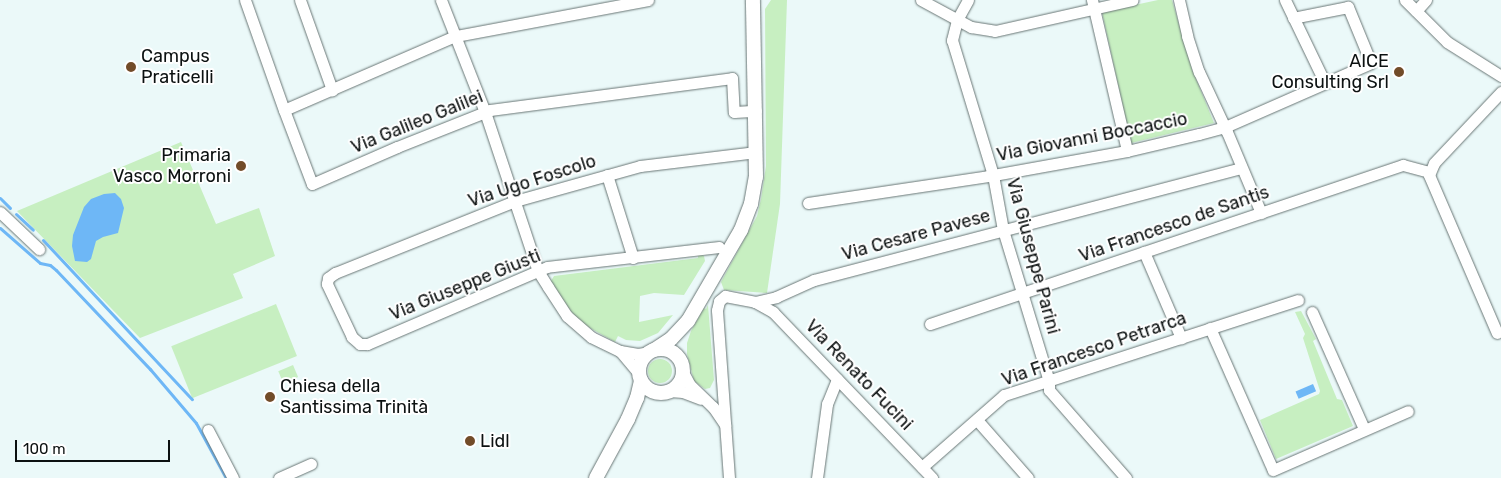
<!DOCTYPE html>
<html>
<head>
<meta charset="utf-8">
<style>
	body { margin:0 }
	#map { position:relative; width:1501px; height:478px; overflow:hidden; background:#ebf9f9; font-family:Rubik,sans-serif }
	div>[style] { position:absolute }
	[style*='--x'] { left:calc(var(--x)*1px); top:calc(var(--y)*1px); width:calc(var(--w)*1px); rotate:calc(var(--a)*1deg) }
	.green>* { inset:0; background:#c7efc1; transform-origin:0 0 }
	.round { border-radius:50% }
	.water>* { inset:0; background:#6eb7f6; transform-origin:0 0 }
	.stream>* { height:3px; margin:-1.5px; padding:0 1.5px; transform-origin:1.5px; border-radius:1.5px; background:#6eb7f6 }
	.roads { filter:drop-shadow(0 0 1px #697675) drop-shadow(0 0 1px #697675) }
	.minor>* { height:11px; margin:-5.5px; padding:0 5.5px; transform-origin:5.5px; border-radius:5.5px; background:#fff }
	.major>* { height:14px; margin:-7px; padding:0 7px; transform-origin:7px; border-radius:7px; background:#fff }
	.major>.ring { margin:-7px; padding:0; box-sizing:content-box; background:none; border:14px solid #fff; border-radius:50% }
	.dots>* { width:14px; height:14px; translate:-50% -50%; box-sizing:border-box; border:2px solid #fff; border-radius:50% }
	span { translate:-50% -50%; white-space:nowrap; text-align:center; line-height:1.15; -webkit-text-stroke:4px #fff; paint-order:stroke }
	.poi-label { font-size:18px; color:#0c1111 }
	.left { translate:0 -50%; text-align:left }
	.right { translate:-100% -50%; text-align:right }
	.street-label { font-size:18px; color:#0c1111 }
	.scale { position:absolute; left:15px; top:440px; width:155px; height:22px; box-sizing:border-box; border:2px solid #0c1111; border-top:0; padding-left:6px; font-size:15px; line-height:18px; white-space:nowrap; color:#0c1111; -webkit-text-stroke:4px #fff; paint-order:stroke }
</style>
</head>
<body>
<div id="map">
	<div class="green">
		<i style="clip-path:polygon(771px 0,787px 0,780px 204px,767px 293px,724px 290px,721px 282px,757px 216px,761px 199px,766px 166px,765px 9px)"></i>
		<i style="clip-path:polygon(1158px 0,1172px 0,1192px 69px,1214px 123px,1131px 143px,1102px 12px)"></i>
		<i style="clip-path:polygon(181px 142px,216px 224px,259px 208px,275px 256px,233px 274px,243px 298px,140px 338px,17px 211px)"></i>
		<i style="clip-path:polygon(698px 252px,704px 256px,705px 261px,684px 295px,654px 293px,640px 296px,639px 322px,673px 315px,658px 333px,640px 341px,626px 340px,618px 336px,615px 342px,590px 328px,577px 319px,567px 306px,551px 281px,554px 276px,698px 258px)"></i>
		<i style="left:276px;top:304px;width:56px;height:113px;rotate:68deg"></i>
		<i style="clip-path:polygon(708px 305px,714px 380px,710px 388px,705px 389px,694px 381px,687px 354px,687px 343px,691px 331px,704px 308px,706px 309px)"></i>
		<i style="clip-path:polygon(1301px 311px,1316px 339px,1313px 341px,1337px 399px,1342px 400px,1353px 426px,1276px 459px,1260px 420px,1319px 394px,1320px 391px,1303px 338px,1305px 334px,1295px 312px)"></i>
		<i class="round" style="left:648px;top:359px;width:24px;height:24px"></i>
		<i style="left:293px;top:365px;width:13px;height:16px;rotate:67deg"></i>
	</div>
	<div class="water">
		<i style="clip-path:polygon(115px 193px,121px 199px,124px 208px,118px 233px,103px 237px,96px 241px,91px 259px,87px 262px,75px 261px,72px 246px,73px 235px,84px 207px,91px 199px,104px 194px)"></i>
		<i style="left:1313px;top:384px;width:8px;height:19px;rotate:67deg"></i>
	</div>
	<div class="stream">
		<i style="--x:0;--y:198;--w:14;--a:45"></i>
		<i style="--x:16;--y:214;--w:23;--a:43"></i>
		<i style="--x:0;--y:228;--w:53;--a:41.2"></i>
		<i style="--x:40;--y:263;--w:10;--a:11"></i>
		<i style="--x:50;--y:265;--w:8;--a:40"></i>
		<i style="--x:56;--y:270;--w:137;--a:46.5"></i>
		<i style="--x:150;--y:369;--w:71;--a:49.6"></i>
		<i style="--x:196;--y:423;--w:63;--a:61.4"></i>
		<i style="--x:43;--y:240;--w:218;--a:46.9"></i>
	</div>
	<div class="roads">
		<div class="minor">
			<i style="--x:245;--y:0;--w:117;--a:70.5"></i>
			<i style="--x:300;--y:0;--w:96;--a:70.4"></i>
			<i style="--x:441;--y:0;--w:120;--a:68.6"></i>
			<i style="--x:485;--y:112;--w:168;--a:71.6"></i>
			<i style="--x:538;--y:271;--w:19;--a:58"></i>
			<i style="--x:548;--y:287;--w:35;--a:57"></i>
			<i style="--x:567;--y:316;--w:32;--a:41"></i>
			<i style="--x:591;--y:337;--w:32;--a:26"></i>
			<i style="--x:620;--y:351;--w:18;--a:9"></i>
			<i style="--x:638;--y:354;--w:11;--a:-10"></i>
			<i style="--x:648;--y:0;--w:196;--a:169.4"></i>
			<i style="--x:455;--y:36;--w:186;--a:156.6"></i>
			<i style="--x:284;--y:110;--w:79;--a:69.3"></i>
			<i style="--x:312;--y:184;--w:93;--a:-23.5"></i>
			<i style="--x:397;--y:147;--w:100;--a:-21.7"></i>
			<i style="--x:490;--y:110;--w:244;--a:-7.5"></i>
			<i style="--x:732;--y:78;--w:34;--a:87"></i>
			<i style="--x:734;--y:112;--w:22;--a:-3"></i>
			<i style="--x:921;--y:0;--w:57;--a:28.4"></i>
			<i style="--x:971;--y:27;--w:24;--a:9"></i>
			<i style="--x:995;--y:31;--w:141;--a:-12.7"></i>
			<i style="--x:968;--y:0;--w:23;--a:119"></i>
			<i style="--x:957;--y:20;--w:21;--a:104"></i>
			<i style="--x:952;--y:40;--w:141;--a:73.1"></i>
			<i style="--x:993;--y:175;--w:56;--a:79.7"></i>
			<i style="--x:1003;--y:230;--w:158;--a:73.1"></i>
			<i style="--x:1049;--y:381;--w:9;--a:90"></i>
			<i style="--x:1049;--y:390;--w:117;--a:48.8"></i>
			<i style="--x:1092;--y:0;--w:155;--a:76.9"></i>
			<i style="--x:1179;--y:0;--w:37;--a:77"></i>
			<i style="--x:1187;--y:36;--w:38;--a:72"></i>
			<i style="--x:1199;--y:72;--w:66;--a:65"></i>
			<i style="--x:1227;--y:132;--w:88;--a:67.2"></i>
			<i style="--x:1285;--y:0;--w:92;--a:64.3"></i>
			<i style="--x:1405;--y:0;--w:59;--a:45"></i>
			<i style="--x:1447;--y:42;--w:64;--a:32.2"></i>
			<i style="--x:1416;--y:11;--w:15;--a:-48"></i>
			<i style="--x:607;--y:175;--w:87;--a:72.6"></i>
			<i style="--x:808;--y:203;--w:182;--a:-8.5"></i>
			<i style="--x:988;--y:176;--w:141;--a:-10.2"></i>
			<i style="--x:1127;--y:151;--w:74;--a:-13.3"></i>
			<i style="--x:1199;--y:134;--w:27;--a:-15"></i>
			<i style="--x:1225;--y:127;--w:159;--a:-23.7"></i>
			<i style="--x:1371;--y:63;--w:61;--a:-112.3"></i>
			<i style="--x:1348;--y:7;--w:56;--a:168.7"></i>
			<i style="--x:0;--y:212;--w:54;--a:43.5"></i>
			<i style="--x:719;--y:247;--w:173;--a:173.4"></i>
			<i style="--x:547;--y:267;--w:196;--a:156.8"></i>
			<i style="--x:367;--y:344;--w:7;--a:180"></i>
			<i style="--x:360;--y:344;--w:11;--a:-139"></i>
			<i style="--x:352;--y:337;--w:59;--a:-115.3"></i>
			<i style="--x:327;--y:284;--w:6;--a:-81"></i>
			<i style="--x:328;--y:278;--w:9;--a:-36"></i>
			<i style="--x:335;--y:273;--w:194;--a:-21.8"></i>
			<i style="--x:515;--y:201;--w:130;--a:-15.6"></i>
			<i style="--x:640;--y:166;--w:117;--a:-6.9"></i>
			<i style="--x:1144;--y:252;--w:94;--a:66.7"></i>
			<i style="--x:755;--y:302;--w:22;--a:-13"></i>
			<i style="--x:776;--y:297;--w:42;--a:-24.1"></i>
			<i style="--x:814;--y:280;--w:441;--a:-14.7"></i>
			<i style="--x:1312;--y:312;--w:128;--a:66"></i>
			<i style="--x:930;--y:324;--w:499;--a:-18.6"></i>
			<i style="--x:1403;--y:165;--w:27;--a:15"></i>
			<i style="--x:1210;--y:328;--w:155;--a:66.1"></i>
			<i style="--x:1273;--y:470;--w:147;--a:-23.6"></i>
			<i style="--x:1497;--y:333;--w:172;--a:-113.3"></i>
			<i style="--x:1429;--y:175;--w:13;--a:-67"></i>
			<i style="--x:1434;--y:163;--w:98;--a:-46.7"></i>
			<i style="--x:620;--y:351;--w:30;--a:50"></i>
			<i style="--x:683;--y:372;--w:15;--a:62"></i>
			<i style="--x:690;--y:385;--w:32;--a:44"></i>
			<i style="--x:713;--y:407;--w:22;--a:56"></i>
			<i style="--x:669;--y:391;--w:14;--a:4"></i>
			<i style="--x:683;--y:392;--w:19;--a:21"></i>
			<i style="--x:977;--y:420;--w:77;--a:48.7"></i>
			<i style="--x:208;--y:430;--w:54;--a:62.5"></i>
			<i style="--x:922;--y:467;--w:109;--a:-41.3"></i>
			<i style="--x:1004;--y:395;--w:309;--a:-17.9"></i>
			<i style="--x:279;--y:478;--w:35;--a:-24"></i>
			<i style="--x:729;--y:478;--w:168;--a:-94.1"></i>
			<i style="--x:717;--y:310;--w:9;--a:-77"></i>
			<i style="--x:719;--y:301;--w:8;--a:-40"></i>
			<i style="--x:725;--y:296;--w:31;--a:11"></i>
			<i style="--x:755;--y:302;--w:21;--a:29"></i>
			<i style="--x:773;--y:312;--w:230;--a:46.2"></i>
			<i style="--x:817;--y:478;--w:75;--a:-82.3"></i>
			<i style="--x:827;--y:404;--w:27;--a:-68"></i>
		</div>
		<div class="major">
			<i class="ring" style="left:639px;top:349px;width:30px;height:30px"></i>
			<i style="--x:654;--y:350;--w:20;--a:-33"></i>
			<i style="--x:671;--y:339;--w:25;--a:-47"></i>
			<i style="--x:688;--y:321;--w:105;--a:-59.8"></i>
			<i style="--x:741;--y:230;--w:28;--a:-69"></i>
			<i style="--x:751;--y:204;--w:27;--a:-80"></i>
			<i style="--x:756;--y:177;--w:177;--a:-91"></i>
			<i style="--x:596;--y:478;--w:67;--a:-61.5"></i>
			<i style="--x:628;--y:419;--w:23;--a:-67"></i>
			<i style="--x:637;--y:398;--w:18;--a:-77"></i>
		</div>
	</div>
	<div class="dots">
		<i style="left:131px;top:67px;background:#724c29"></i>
		<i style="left:1399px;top:72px;background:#724c29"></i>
		<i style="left:241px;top:166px;background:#724c29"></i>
		<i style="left:270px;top:397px;background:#724c29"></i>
		<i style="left:470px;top:441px;background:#724c29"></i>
	</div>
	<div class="poi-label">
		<span class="left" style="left:141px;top:67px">Campus<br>Praticelli</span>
		<span class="right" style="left:1389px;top:72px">AICE<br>Consulting Srl</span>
		<span class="right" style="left:231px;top:166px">Primaria<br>Vasco Morroni</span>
		<span class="left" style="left:280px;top:397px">Chiesa della<br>Santissima Trinità</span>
		<span class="left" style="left:480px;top:441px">Lidl</span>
	</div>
	<div class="street-label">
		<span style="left:417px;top:122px;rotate:-22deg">Via Galileo Galilei</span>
		<span style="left:1092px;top:137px;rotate:-11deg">Via Giovanni Boccaccio</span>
		<span style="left:532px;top:181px;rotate:-18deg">Via Ugo Foscolo</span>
		<span style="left:1174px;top:224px;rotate:-19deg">Via Francesco de Santis</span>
		<span style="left:916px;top:235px;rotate:-15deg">Via Cesare Pavese</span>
		<span style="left:1033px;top:256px;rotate:75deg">Via Giuseppe Parini</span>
		<span style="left:465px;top:285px;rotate:-22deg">Via Giuseppe Giusti</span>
		<span style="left:1094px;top:349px;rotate:-19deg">Via Francesco Petrarca</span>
		<span style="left:859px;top:375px;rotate:46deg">Via Renato Fucini</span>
	</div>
	<div class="scale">100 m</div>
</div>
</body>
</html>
